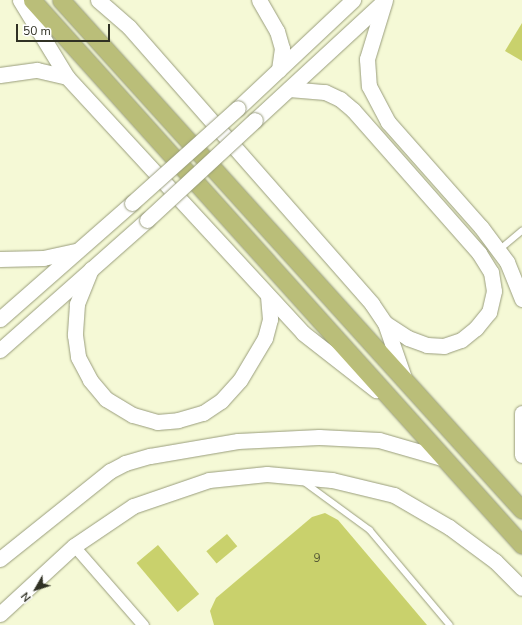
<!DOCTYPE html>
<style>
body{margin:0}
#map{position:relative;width:522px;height:625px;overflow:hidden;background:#f5f9d6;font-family:"Nunito Sans",sans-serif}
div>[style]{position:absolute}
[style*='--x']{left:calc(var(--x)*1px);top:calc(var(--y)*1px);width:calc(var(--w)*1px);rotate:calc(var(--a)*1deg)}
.building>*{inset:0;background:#c9d16c;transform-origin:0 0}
.roads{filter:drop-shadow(0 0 1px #999d7c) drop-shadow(0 0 1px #999d7c)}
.lane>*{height:5.5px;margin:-2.75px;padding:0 2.75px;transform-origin:2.75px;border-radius:2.75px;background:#fff}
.street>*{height:11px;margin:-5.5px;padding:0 5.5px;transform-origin:5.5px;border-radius:5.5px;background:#fff}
.secondary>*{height:15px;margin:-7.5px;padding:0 7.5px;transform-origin:7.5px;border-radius:7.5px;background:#fff}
.primary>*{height:17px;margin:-8.5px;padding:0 8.5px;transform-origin:8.5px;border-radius:8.5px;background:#babe79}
.bridges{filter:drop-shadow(0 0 1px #999d7c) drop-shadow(0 0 1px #999d7c)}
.secondary-bridge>*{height:15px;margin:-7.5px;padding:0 7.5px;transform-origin:7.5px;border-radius:7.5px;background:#fff}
span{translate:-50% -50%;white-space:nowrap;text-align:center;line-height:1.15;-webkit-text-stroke:3px #fff;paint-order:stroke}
.number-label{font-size:12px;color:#565936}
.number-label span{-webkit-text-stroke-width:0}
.north{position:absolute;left:16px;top:569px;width:40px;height:40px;-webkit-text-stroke:3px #fff;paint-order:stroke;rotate:231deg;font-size:11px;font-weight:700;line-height:16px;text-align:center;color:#303124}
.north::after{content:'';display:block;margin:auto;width:14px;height:18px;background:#303124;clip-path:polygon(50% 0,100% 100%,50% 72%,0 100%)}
.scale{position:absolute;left:16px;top:24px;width:94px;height:18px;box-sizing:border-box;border:2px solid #303124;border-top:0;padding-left:5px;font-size:12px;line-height:14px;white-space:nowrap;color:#303124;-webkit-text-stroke:3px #fff;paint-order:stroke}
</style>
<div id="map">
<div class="building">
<i style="clip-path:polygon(522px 23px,522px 61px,505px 51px)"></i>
<i style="clip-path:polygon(325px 513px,338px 520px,427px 625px,214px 625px,210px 611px,216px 598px,312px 517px)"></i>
<i style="left:227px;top:534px;width:16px;height:27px;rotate:50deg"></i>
<i style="left:158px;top:545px;width:64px;height:28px;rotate:50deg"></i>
</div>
<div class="roads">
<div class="lane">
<i style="--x:499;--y:250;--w:30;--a:-40"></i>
<i style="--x:303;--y:481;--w:83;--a:36.2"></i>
<i style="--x:370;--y:530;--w:124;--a:49.9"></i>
</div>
<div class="street">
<i style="--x:74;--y:546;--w:105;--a:48.9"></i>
</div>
<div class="secondary">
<i style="--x:20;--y:0;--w:90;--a:58.6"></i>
<i style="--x:67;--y:77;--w:348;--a:47.3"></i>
<i style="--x:303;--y:333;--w:93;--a:38"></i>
<i style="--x:98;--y:0;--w:41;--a:41.1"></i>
<i style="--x:129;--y:27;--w:368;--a:48.7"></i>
<i style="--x:372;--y:304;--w:23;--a:56"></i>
<i style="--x:385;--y:323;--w:58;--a:70.9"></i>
<i style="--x:259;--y:0;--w:36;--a:60"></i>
<i style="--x:277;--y:31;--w:18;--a:74"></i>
<i style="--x:282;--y:48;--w:22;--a:98"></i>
<i style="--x:385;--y:0;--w:62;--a:107"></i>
<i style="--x:367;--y:59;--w:27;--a:86"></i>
<i style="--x:369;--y:86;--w:41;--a:62.2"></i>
<i style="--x:388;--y:122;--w:140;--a:48.5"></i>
<i style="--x:481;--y:227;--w:44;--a:53.4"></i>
<i style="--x:507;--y:262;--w:40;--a:68"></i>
<i style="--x:0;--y:75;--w:37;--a:-8"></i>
<i style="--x:37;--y:70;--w:31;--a:13"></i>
<i style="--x:289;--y:89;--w:36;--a:5"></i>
<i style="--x:325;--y:92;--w:17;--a:25"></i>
<i style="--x:340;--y:99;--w:17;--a:40"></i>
<i style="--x:353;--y:110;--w:191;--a:48.6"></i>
<i style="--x:479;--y:253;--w:22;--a:58"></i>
<i style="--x:491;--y:272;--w:19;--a:81"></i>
<i style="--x:494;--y:291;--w:22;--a:103"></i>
<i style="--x:489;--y:312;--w:21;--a:129"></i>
<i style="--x:476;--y:328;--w:19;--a:141"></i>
<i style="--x:461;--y:340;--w:18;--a:161"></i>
<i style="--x:444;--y:346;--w:17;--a:-177"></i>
<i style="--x:427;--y:345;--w:20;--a:-160"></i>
<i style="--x:408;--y:338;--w:27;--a:-147"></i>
<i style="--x:238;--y:108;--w:158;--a:-43.2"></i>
<i style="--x:255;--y:120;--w:173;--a:-42.7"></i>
<i style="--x:0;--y:259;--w:43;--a:-1.3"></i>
<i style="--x:43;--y:258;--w:34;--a:-12"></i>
<i style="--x:91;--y:269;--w:38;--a:112"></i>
<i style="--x:77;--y:304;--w:31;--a:94"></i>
<i style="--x:75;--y:335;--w:22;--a:82"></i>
<i style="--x:78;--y:357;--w:26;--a:62"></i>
<i style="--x:90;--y:380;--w:25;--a:50"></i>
<i style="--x:106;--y:399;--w:31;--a:31"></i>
<i style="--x:133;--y:415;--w:25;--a:16"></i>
<i style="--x:157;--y:422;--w:21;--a:-5"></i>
<i style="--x:178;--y:420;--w:26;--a:-16"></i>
<i style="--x:203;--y:413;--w:22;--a:-34"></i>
<i style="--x:221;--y:401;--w:28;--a:-48"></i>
<i style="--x:240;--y:380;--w:49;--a:-59.2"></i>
<i style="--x:265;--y:338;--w:20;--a:-75"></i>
<i style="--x:270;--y:319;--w:22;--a:-95"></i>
<i style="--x:0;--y:319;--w:176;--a:-41.3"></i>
<i style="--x:0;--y:350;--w:196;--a:-41.5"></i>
<i style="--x:522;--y:413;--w:42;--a:90"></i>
<i style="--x:0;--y:559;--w:141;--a:-38.7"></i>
<i style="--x:110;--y:471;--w:17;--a:-28"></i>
<i style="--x:125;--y:463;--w:26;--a:-16"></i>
<i style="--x:150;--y:456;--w:89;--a:-9.7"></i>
<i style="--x:238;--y:441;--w:81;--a:-2.8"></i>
<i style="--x:319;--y:437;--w:60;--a:2.9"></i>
<i style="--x:379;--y:440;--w:69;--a:16.1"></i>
<i style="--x:0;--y:614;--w:100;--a:-42.6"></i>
<i style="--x:74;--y:546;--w:71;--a:-34.1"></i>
<i style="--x:133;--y:506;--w:80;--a:-18.9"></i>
<i style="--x:209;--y:480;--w:58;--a:-5.9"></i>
<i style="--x:267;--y:474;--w:65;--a:5.3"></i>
<i style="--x:332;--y:480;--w:64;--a:13.6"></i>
<i style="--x:394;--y:495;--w:64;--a:30.2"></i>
<i style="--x:449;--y:527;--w:57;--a:36.5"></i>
<i style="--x:495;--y:561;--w:38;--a:45"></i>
</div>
<div class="primary">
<i style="--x:32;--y:0;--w:733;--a:48.04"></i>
<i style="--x:61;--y:0;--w:687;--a:47.89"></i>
</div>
</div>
<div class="bridges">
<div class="secondary-bridge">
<i style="--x:132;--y:203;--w:142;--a:-41.9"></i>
<i style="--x:147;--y:220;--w:147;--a:-42.8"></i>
</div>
</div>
<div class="number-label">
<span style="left:317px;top:559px">9</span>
</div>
<div class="north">N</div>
<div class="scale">50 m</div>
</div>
